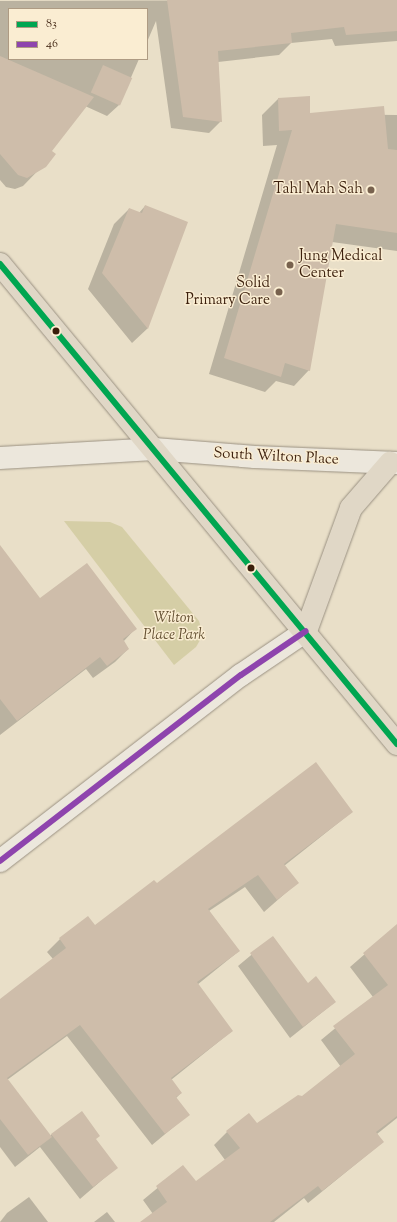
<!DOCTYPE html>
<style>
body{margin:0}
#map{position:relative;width:397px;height:1222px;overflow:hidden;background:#e9dfc8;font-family:"Sorts Mill Goudy",serif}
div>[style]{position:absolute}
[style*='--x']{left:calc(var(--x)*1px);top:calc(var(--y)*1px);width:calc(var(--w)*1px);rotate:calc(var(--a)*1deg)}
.green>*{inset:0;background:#d5cea6}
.shadow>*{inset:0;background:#0003}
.building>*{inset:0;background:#cebdaa;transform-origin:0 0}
.roads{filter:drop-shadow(0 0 1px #9a9182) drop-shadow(0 0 1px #9a9182)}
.street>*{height:22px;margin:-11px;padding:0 11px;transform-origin:11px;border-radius:11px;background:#ece7dc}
.secondary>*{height:22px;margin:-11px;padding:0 11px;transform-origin:11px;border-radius:11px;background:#ece7dc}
.primary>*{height:22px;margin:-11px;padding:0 11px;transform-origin:11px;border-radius:11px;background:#e0d7c6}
.bus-1>*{height:6px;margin:-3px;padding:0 3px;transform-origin:3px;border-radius:3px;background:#00a651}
.bus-2>*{height:6px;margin:-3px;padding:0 3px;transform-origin:3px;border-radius:3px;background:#8e44ad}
.dots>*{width:11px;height:11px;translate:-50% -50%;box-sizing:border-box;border:2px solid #faedd2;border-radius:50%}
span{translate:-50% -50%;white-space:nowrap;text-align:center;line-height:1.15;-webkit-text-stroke:3px #faedd2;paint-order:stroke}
.poi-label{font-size:15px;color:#3b1f0c}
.right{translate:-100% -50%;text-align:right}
.left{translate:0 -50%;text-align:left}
.street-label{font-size:15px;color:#3b1f0c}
.park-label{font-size:15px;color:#645032;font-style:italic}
.legend{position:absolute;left:8px;top:8px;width:140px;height:52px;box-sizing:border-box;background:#faedd2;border:1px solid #ae9b83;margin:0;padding:5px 7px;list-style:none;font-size:12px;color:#3b1f0c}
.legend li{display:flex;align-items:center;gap:8px;height:20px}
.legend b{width:20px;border:1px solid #ae9b83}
</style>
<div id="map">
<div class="green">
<i style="clip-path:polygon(64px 521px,110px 522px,122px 527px,199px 621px,203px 635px,196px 647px,174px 665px)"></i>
</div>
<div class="shadow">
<i style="clip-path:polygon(397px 0,397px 41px,335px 46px,332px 39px,291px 43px,279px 55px,218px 62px,221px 121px,209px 133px,171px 128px,156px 21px,147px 42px,147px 9px,9px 9px,9px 59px,139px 59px,119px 105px,107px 116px,85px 106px,51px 151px,54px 154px,23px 186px,15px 189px,6px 187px,0 180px,0 1px)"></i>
<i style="clip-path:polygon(309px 98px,309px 114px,397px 115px,397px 251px,332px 242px,309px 370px,294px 386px,276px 381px,265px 392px,209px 374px,277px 145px,263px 146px,262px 115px,278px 99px)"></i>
<i style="clip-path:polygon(145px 206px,148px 328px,132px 343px,88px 289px,114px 224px,129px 209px,139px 213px)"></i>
<i style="clip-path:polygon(0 557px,40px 600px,136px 628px,123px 642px,128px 649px,115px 662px,93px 678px,86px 669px,0 735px)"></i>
<i style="clip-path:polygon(352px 812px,284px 866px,297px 883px,264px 912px,245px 887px,209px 911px,239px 951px,197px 985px,232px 1031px,171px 1080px,181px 1093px,176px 1098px,188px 1115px,152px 1145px,67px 1036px,7px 1080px,50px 1136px,52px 1134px,95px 1140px,116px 1168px,80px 1199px,40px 1147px,15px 1167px,0 1147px,0 1001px,53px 959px,47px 952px,60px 939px,95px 926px,156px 885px)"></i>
<i style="clip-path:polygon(397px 926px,397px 1118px,377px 1134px,383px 1142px,308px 1203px,304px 1198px,274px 1222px,142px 1222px,153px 1214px,143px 1200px,183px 1167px,195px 1183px,225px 1160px,214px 1145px,227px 1132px,257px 1125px,303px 1098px,341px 1067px,321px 1040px,373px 997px,350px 967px)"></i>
<i style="clip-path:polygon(273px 937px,307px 984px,335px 1002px,290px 1038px,238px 966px)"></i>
<i style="clip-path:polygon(29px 1197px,48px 1222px,0 1222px,7px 1213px)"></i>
<i style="clip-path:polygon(107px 1212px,115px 1222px,94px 1222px)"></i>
</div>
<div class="building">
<i style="clip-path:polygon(167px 0,397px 0,397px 31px,346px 35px,344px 27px,291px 33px,292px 43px,218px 51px,222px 122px,183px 117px)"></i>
<i style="clip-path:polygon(0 56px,94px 97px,52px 151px,56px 154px,46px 167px,27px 178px,18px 175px,0 154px)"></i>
<i style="left:103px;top:65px;width:32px;height:30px;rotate:24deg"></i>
<i style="clip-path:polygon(310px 96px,310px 113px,384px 106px,388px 149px,397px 150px,397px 233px,336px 224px,310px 371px,285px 363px,281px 377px,224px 358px,292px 130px,279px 131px,278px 98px)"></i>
<i style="clip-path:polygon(145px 205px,188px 222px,148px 329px,102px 273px,129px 208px,142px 213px)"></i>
<i style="clip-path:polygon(0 545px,40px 598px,87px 563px,137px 629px,123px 639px,129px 649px,107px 666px,100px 657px,17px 721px,0 699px)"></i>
<i style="clip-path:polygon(316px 762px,353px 812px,284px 864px,299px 883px,277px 900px,258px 875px,208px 909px,240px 951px,197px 982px,233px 1031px,171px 1078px,182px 1093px,176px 1097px,190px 1115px,165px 1134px,80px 1025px,7px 1078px,52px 1137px,28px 1155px,0 1119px,0 999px,66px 948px,59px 938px,88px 916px,95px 925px,154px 880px,157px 883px)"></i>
<i style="clip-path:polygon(397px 924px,397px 1116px,376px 1132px,384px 1142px,322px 1191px,318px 1186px,270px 1222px,140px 1222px,167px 1202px,156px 1186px,183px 1165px,196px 1181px,240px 1148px,226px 1131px,249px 1113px,257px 1123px,298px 1095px,302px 1096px,355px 1054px,333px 1026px,388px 985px,363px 953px)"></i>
<i style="clip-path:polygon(273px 936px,308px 983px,316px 976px,336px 1002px,303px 1027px,250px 953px)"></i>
<i style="clip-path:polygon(82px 1111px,100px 1136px,96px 1139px,118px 1168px,93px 1187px,51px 1134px)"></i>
</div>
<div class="roads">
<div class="street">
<i style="--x:0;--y:861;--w:304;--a:-37.7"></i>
<i style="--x:241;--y:675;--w:78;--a:-34.1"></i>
</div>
<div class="secondary">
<i style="--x:0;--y:458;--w:154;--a:-3.3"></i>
<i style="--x:154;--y:449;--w:101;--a:4.5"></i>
<i style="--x:255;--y:457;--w:142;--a:2.4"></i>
</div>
<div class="primary">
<i style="--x:0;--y:264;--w:623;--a:50.41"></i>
<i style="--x:306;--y:631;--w:131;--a:-69.9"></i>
<i style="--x:351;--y:508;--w:60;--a:-49.1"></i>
</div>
</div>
<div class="bus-1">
<i style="--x:0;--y:264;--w:623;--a:50.41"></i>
</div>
<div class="bus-2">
<i style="--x:0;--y:861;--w:304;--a:-37.7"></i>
<i style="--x:241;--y:675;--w:78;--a:-34.1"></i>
</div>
<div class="dots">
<i style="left:371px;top:190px;background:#78624e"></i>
<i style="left:290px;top:265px;background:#78624e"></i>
<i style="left:279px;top:292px;background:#78624e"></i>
<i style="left:56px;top:331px;background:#3b1f0c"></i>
<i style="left:251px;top:568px;background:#3b1f0c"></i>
</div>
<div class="poi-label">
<span class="right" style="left:363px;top:190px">Tahl Mah Sah</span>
<span class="left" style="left:299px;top:265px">Jung Medical<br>Center</span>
<span class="right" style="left:270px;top:292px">Solid<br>Primary Care</span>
</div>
<div class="street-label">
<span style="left:276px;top:457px;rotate:3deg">South Wilton Place</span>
</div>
<div class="park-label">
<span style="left:174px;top:627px">Wilton<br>Place Park</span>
</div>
<ul class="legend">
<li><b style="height:5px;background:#00a651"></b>83</li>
<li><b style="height:5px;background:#8e44ad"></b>46</li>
</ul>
</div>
